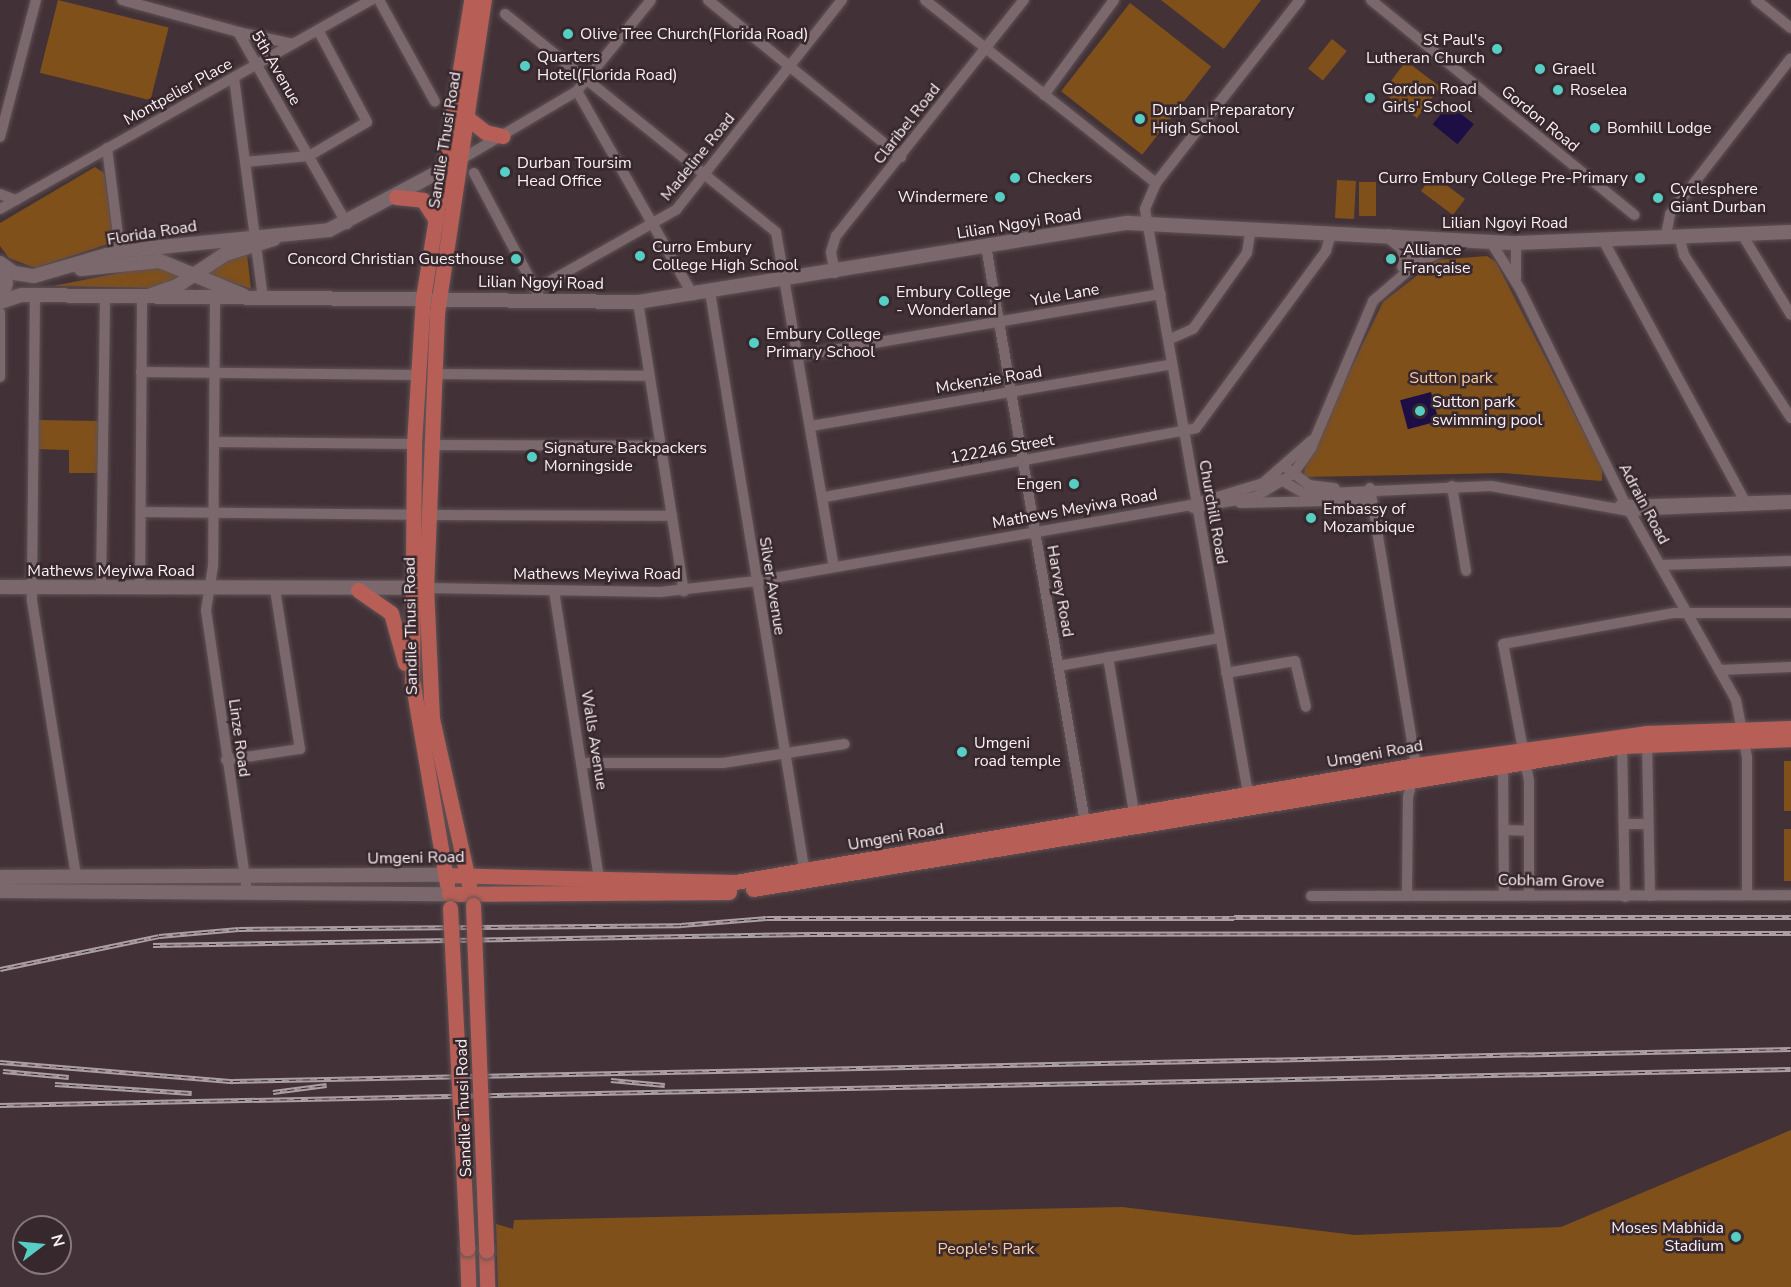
<!DOCTYPE html>
<meta charset="utf-8">
<style>
body{margin:0}
#map{position:relative;width:1791px;height:1287px;overflow:hidden;background:#423237;font-family:"Nunito Sans",sans-serif}
div>[style]{position:absolute}
[style*='--x']{left:calc(var(--x)*1px);top:calc(var(--y)*1px);width:calc(var(--w)*1px);rotate:calc(var(--a)*1deg)}
.green>*{inset:0;background:#80501b;transform-origin:0 0}
.water>*{inset:0;background:#1d0e46;transform-origin:0 0}
.roads{filter:drop-shadow(0 0 2px #5f5155) drop-shadow(0 0 2px #5f5155)}
.street>*{height:10px;margin:-5px;padding:0 5px;transform-origin:5px;border-radius:5px;background:#7a686d}
.secondary>*{height:14px;margin:-7px;padding:0 7px;transform-origin:7px;border-radius:7px;background:#7a686d}
.primary>*{height:15px;margin:-7.5px;padding:0 7.5px;transform-origin:7.5px;border-radius:7.5px;background:#b75f56}
.rail>*{height:4.5px;margin-top:-2.25px;transform-origin:0;background:repeating-linear-gradient(90deg,#37282d 0 7px,#ac9fa4 0 14px);box-sizing:border-box;border-block:2px solid #ac9fa4}
.bridges{filter:drop-shadow(0 0 2px #5f5155) drop-shadow(0 0 2px #5f5155)}
.primary-bridge>*{height:15px;margin:-7.5px;padding:0 7.5px;transform-origin:7.5px;border-radius:7.5px;background:#b75f56}
.dots>*{width:16px;height:16px;translate:-50% -50%;box-sizing:border-box;border:3px solid #37282d;border-radius:50%}
span{translate:-50% -50%;white-space:nowrap;text-align:center;line-height:1.15;-webkit-text-stroke:5px #37282d;paint-order:stroke}
.poi-label{font-size:16px;color:#faeff3}
.left{translate:0 -50%;text-align:left}
.right{translate:-100% -50%;text-align:right}
.street-label{font-size:16px;color:#faeff3}
.park-label{font-size:16px;color:#facca1}
.north{position:absolute;left:12px;top:1215px;width:60px;height:60px;box-sizing:border-box;background:#37282d;border:2px solid #85787c;border-radius:50%;rotate:74deg;font-size:16px;font-weight:700;line-height:24px;text-align:center;color:#faeff3}
.north::after{content:'';display:block;margin:auto;width:21px;height:27px;background:#56cec3;clip-path:polygon(50% 0,100% 100%,50% 72%,0 100%)}
</style>
<div id="map">
<div class="green">
<i style="left:58px;top:0;width:114px;height:75px;rotate:14deg"></i>
<i style="clip-path:polygon(1161px 0,1261px 0,1224px 49px)"></i>
<i style="left:1130px;top:3px;width:103px;height:112px;rotate:38deg"></i>
<i style="left:1332px;top:39px;width:19px;height:38px;rotate:39deg"></i>
<i style="left:1406px;top:61px;width:43px;height:39px;rotate:37deg"></i>
<i style="clip-path:polygon(95px 167px,104px 173px,114px 242px,35px 268px,9px 258px,0 246px,0 223px)"></i>
<i style="left:1433px;top:175px;width:40px;height:20px;rotate:37deg"></i>
<i style="left:1337px;top:180px;width:19px;height:38px;rotate:3deg"></i>
<i style="left:1359px;top:182px;width:17px;height:34px"></i>
<i style="clip-path:polygon(247px 254px,251px 289px,203px 272px,213px 265px)"></i>
<i style="clip-path:polygon(1487px 256px,1496px 262px,1602px 467px,1602px 481px,1503px 473px,1304px 477px,1305px 464px,1383px 302px,1437px 260px)"></i>
<i style="clip-path:polygon(159px 265px,184px 276px,153px 288px,53px 286px)"></i>
<i style="clip-path:polygon(39px 420px,98px 421px,98px 473px,69px 473px,69px 450px,38px 449px)"></i>
<i style="left:1784px;top:761px;width:7px;height:50px"></i>
<i style="left:1784px;top:829px;width:7px;height:52px"></i>
<i style="clip-path:polygon(1791px 1130px,1791px 1287px,498px 1287px,496px 1224px,513px 1229px,514px 1220px,1122px 1207px,1355px 1235px,1561px 1227px)"></i>
</div>
<div class="water">
<i style="left:1449px;top:104px;width:32px;height:26px;rotate:39deg"></i>
<i style="left:1431px;top:392px;width:30px;height:32px;rotate:75deg"></i>
</div>
<div class="roads">
<div class="street">
<i style="--x:122;--y:0;--w:120;--a:15.4"></i>
<i style="--x:238;--y:32;--w:221;--a:60.4"></i>
<i style="--x:379;--y:0;--w:116;--a:61.2"></i>
<i style="--x:708;--y:0;--w:249;--a:39.1"></i>
<i style="--x:925;--y:0;--w:295;--a:38.4"></i>
<i style="--x:1371;--y:0;--w:340;--a:39.2"></i>
<i style="--x:1756;--y:0;--w:45;--a:38.7"></i>
<i style="--x:505;--y:14;--w:348;--a:38.8"></i>
<i style="--x:776;--y:232;--w:340;--a:80.2"></i>
<i style="--x:238;--y:32;--w:56;--a:12.3"></i>
<i style="--x:234;--y:78;--w:223;--a:82.5"></i>
<i style="--x:577;--y:91;--w:235;--a:60.4"></i>
<i style="--x:1044;--y:95;--w:118;--a:-53.6"></i>
<i style="--x:0;--y:137;--w:142;--a:-75.3"></i>
<i style="--x:107;--y:148;--w:104;--a:82.8"></i>
<i style="--x:460;--y:160;--w:136;--a:-30.5"></i>
<i style="--x:577;--y:91;--w:117;--a:-50.9"></i>
<i style="--x:245;--y:162;--w:64;--a:-5.4"></i>
<i style="--x:309;--y:156;--w:67;--a:-30.4"></i>
<i style="--x:367;--y:122;--w:104;--a:-118"></i>
<i style="--x:474;--y:173;--w:137;--a:62.1"></i>
<i style="--x:0;--y:194;--w:17;--a:21"></i>
<i style="--x:0;--y:209;--w:426;--a:-29.4"></i>
<i style="--x:1666;--y:235;--w:21;--a:-79"></i>
<i style="--x:1670;--y:214;--w:197;--a:-52.2"></i>
<i style="--x:1679;--y:236;--w:20;--a:75"></i>
<i style="--x:1684;--y:255;--w:195;--a:56.7"></i>
<i style="--x:1743;--y:236;--w:92;--a:58.7"></i>
<i style="--x:1602;--y:238;--w:298;--a:61.5"></i>
<i style="--x:1491;--y:242;--w:55;--a:58.3"></i>
<i style="--x:1520;--y:289;--w:238;--a:63.9"></i>
<i style="--x:1625;--y:503;--w:226;--a:60.6"></i>
<i style="--x:1736;--y:700;--w:58;--a:79.1"></i>
<i style="--x:1747;--y:757;--w:138;--a:90"></i>
<i style="--x:986;--y:246;--w:591;--a:80.25"></i>
<i style="--x:1402;--y:267;--w:40;--a:-45"></i>
<i style="--x:835;--y:273;--w:21;--a:-101"></i>
<i style="--x:831;--y:252;--w:17;--a:-73"></i>
<i style="--x:836;--y:236;--w:302;--a:-51.5"></i>
<i style="--x:1516;--y:278;--w:35;--a:-90"></i>
<i style="--x:538;--y:288;--w:159;--a:-29.5"></i>
<i style="--x:676;--y:210;--w:268;--a:-51.7"></i>
<i style="--x:710;--y:292;--w:590;--a:80.73"></i>
<i style="--x:35;--y:295;--w:306;--a:90.6"></i>
<i style="--x:32;--y:601;--w:279;--a:80.9"></i>
<i style="--x:215;--y:300;--w:266;--a:90.4"></i>
<i style="--x:213;--y:566;--w:45;--a:99"></i>
<i style="--x:206;--y:610;--w:284;--a:81.7"></i>
<i style="--x:638;--y:302;--w:293;--a:81"></i>
<i style="--x:0;--y:313;--w:64;--a:90"></i>
<i style="--x:1168;--y:340;--w:27;--a:-24"></i>
<i style="--x:1193;--y:329;--w:93;--a:-54.6"></i>
<i style="--x:1247;--y:253;--w:24;--a:-81"></i>
<i style="--x:798;--y:356;--w:368;--a:-9.7"></i>
<i style="--x:141;--y:372;--w:277;--a:0.6"></i>
<i style="--x:434;--y:374;--w:215;--a:0.5"></i>
<i style="--x:811;--y:426;--w:366;--a:-9.7"></i>
<i style="--x:214;--y:442;--w:200;--a:0.6"></i>
<i style="--x:431;--y:445;--w:230;--a:0.2"></i>
<i style="--x:1288;--y:469;--w:26;--a:37"></i>
<i style="--x:1309;--y:485;--w:26;--a:7"></i>
<i style="--x:1274;--y:476;--w:36;--a:30"></i>
<i style="--x:1305;--y:494;--w:186;--a:-2.5"></i>
<i style="--x:1491;--y:486;--w:140;--a:10.3"></i>
<i style="--x:1629;--y:511;--w:162;--a:-2.5"></i>
<i style="--x:1452;--y:486;--w:86;--a:80.6"></i>
<i style="--x:1370;--y:488;--w:281;--a:80.6"></i>
<i style="--x:1416;--y:765;--w:33;--a:104"></i>
<i style="--x:1408;--y:797;--w:99;--a:90.6"></i>
<i style="--x:825;--y:497;--w:377;--a:-10.5"></i>
<i style="--x:1196;--y:428;--w:220;--a:-53.7"></i>
<i style="--x:1326;--y:251;--w:18;--a:-74"></i>
<i style="--x:1240;--y:503;--w:131;--a:-1.3"></i>
<i style="--x:1620;--y:505;--w:171;--a:-1.7"></i>
<i style="--x:1193;--y:508;--w:63;--a:-10.1"></i>
<i style="--x:1255;--y:497;--w:44;--a:-31.2"></i>
<i style="--x:1293;--y:474;--w:32;--a:-55"></i>
<i style="--x:1311;--y:448;--w:160;--a:-67.1"></i>
<i style="--x:1373;--y:301;--w:57;--a:-40.7"></i>
<i style="--x:1416;--y:264;--w:53;--a:-25.6"></i>
<i style="--x:141;--y:512;--w:272;--a:0.6"></i>
<i style="--x:428;--y:515;--w:244;--a:0.2"></i>
<i style="--x:1660;--y:565;--w:131;--a:-1.7"></i>
<i style="--x:101;--y:587;--w:289;--a:-89.2"></i>
<i style="--x:140;--y:588;--w:288;--a:-89.6"></i>
<i style="--x:426;--y:588;--w:234;--a:1"></i>
<i style="--x:660;--y:592;--w:97;--a:-6.5"></i>
<i style="--x:756;--y:581;--w:437;--a:-9.9"></i>
<i style="--x:1187;--y:506;--w:79;--a:-16.8"></i>
<i style="--x:1263;--y:483;--w:64;--a:-41.2"></i>
<i style="--x:554;--y:591;--w:298;--a:81.1"></i>
<i style="--x:1108;--y:657;--w:163;--a:80.5"></i>
<i style="--x:1058;--y:666;--w:164;--a:-9.8"></i>
<i style="--x:1719;--y:670;--w:72;--a:-2.4"></i>
<i style="--x:1226;--y:673;--w:70;--a:-9.9"></i>
<i style="--x:1295;--y:661;--w:47;--a:76.6"></i>
<i style="--x:1647;--y:740;--w:156;--a:88.9"></i>
<i style="--x:1622;--y:742;--w:155;--a:88.9"></i>
<i style="--x:226;--y:760;--w:75;--a:-8.5"></i>
<i style="--x:300;--y:749;--w:162;--a:-98.9"></i>
<i style="--x:1503;--y:760;--w:135;--a:89.6"></i>
<i style="--x:583;--y:763;--w:140;--a:0"></i>
<i style="--x:723;--y:763;--w:123;--a:-8.9"></i>
<i style="--x:1249;--y:799;--w:599;--a:-100"></i>
<i style="--x:1145;--y:209;--w:28;--a:-67"></i>
<i style="--x:1156;--y:183;--w:233;--a:-51.8"></i>
<i style="--x:1625;--y:824;--w:23;--a:0"></i>
<i style="--x:1504;--y:830;--w:23;--a:2"></i>
<i style="--x:1529;--y:895;--w:114;--a:-90"></i>
<i style="--x:1529;--y:781;--w:139;--a:-100.7"></i>
<i style="--x:1503;--y:644;--w:174;--a:-10.3"></i>
<i style="--x:1674;--y:613;--w:117;--a:0"></i>
<i style="--x:1311;--y:896;--w:480;--a:-0.1"></i>
</div>
<div class="secondary">
<i style="--x:1389;--y:236;--w:19;--a:39"></i>
<i style="--x:1404;--y:248;--w:16;--a:86"></i>
<i style="--x:0;--y:263;--w:17;--a:36"></i>
<i style="--x:14;--y:273;--w:20;--a:9"></i>
<i style="--x:34;--y:276;--w:90;--a:-16.2"></i>
<i style="--x:120;--y:251;--w:210;--a:-5.7"></i>
<i style="--x:329;--y:230;--w:137;--a:-27.9"></i>
<i style="--x:0;--y:265;--w:19;--a:72"></i>
<i style="--x:6;--y:283;--w:19;--a:108"></i>
<i style="--x:81;--y:269;--w:79;--a:-5.8"></i>
<i style="--x:160;--y:261;--w:90;--a:22.3"></i>
<i style="--x:151;--y:295;--w:28;--a:-19"></i>
<i style="--x:177;--y:286;--w:58;--a:-33.7"></i>
<i style="--x:225;--y:254;--w:51;--a:-17"></i>
<i style="--x:0;--y:302;--w:23;--a:-18"></i>
<i style="--x:22;--y:295;--w:616;--a:0.65"></i>
<i style="--x:638;--y:302;--w:496;--a:-9.2"></i>
<i style="--x:1128;--y:223;--w:389;--a:3"></i>
<i style="--x:1516;--y:243;--w:275;--a:-2.3"></i>
<i style="--x:0;--y:587;--w:424;--a:0.1"></i>
<i style="--x:0;--y:877;--w:445;--a:-0.3"></i>
<i style="--x:0;--y:891;--w:449;--a:0.4"></i>
</div>
<div class="primary">
<i style="--x:466;--y:117;--w:24;--a:38"></i>
<i style="--x:485;--y:132;--w:18;--a:13"></i>
<i style="--x:396;--y:197;--w:27;--a:6"></i>
<i style="--x:423;--y:200;--w:24;--a:57"></i>
<i style="--x:358;--y:590;--w:40;--a:34.9"></i>
<i style="--x:391;--y:613;--w:52;--a:74.4"></i>
<i style="--x:445;--y:875;--w:290;--a:1.4"></i>
<i style="--x:735;--y:882;--w:691;--a:-9.75"></i>
<i style="--x:1416;--y:765;--w:232;--a:-7.9"></i>
<i style="--x:1646;--y:733;--w:145;--a:-2"></i>
<i style="--x:447;--y:884;--w:207;--a:-99.7"></i>
<i style="--x:412;--y:680;--w:236;--a:-89.5"></i>
<i style="--x:414;--y:444;--w:146;--a:-86.5"></i>
<i style="--x:423;--y:298;--w:302;--a:-80.8"></i>
<i style="--x:469;--y:884;--w:169;--a:-102.6"></i>
<i style="--x:432;--y:719;--w:131;--a:-92.6"></i>
<i style="--x:426;--y:588;--w:275;--a:-87.7"></i>
<i style="--x:437;--y:313;--w:317;--a:-81.5"></i>
<i style="--x:753;--y:889;--w:882;--a:-9.33"></i>
<i style="--x:1623;--y:746;--w:168;--a:-2.4"></i>
<i style="--x:449;--y:894;--w:280;--a:-0.4"></i>
<i style="--x:467;--y:1249;--w:38;--a:88"></i>
<i style="--x:486;--y:1251;--w:36;--a:88"></i>
</div>
</div>
<div class="rail">
<i style="--x:153;--y:945;--w:657;--a:-0.96"></i>
<i style="--x:810;--y:934;--w:981;--a:-0.06"></i>
<i style="--x:0;--y:969;--w:162;--a:-11.7"></i>
<i style="--x:159;--y:936;--w:80;--a:-5"></i>
<i style="--x:239;--y:929;--w:442;--a:-0.5"></i>
<i style="--x:681;--y:925;--w:86;--a:-4.7"></i>
<i style="--x:767;--y:918;--w:1024;--a:-0.06"></i>
<i style="--x:0;--y:1062;--w:234;--a:4.7"></i>
<i style="--x:233;--y:1081;--w:1558;--a:-1.18"></i>
<i style="--x:3;--y:1071;--w:66;--a:5.2"></i>
<i style="--x:611;--y:1080;--w:54;--a:5.3"></i>
<i style="--x:55;--y:1084;--w:137;--a:3.8"></i>
<i style="--x:273;--y:1092;--w:54;--a:-7.4"></i>
<i style="--x:0;--y:1105;--w:1791;--a:-1.15"></i>
</div>
<div class="bridges">
<div class="primary-bridge">
<i style="--x:473;--y:905;--w:346;--a:87.8"></i>
<i style="--x:450;--y:908;--w:341;--a:87.1"></i>
</div>
</div>
<div class="dots">
<i style="left:568px;top:34px;background:#56cec3"></i>
<i style="left:1497px;top:49px;background:#56cec3"></i>
<i style="left:525px;top:66px;background:#56cec3"></i>
<i style="left:1540px;top:69px;background:#56cec3"></i>
<i style="left:1558px;top:90px;background:#56cec3"></i>
<i style="left:1370px;top:98px;background:#56cec3"></i>
<i style="left:1140px;top:119px;background:#56cec3"></i>
<i style="left:1595px;top:128px;background:#56cec3"></i>
<i style="left:505px;top:172px;background:#56cec3"></i>
<i style="left:1015px;top:178px;background:#56cec3"></i>
<i style="left:1640px;top:178px;background:#56cec3"></i>
<i style="left:1000px;top:197px;background:#56cec3"></i>
<i style="left:1658px;top:198px;background:#56cec3"></i>
<i style="left:640px;top:256px;background:#56cec3"></i>
<i style="left:516px;top:259px;background:#56cec3"></i>
<i style="left:1391px;top:259px;background:#56cec3"></i>
<i style="left:884px;top:301px;background:#56cec3"></i>
<i style="left:754px;top:343px;background:#56cec3"></i>
<i style="left:1420px;top:411px;background:#56cec3"></i>
<i style="left:532px;top:457px;background:#56cec3"></i>
<i style="left:1074px;top:484px;background:#56cec3"></i>
<i style="left:1311px;top:518px;background:#56cec3"></i>
<i style="left:962px;top:752px;background:#56cec3"></i>
<i style="left:1736px;top:1237px;background:#56cec3"></i>
</div>
<div class="poi-label">
<span class="left" style="left:580px;top:34px">Olive Tree Church(Florida Road)</span>
<span class="right" style="left:1485px;top:49px">St Paul's<br>Lutheran Church</span>
<span class="left" style="left:537px;top:66px">Quarters<br>Hotel(Florida Road)</span>
<span class="left" style="left:1552px;top:69px">Graell</span>
<span class="left" style="left:1382px;top:98px">Gordon Road<br>Girls' School</span>
<span class="left" style="left:1570px;top:90px">Roselea</span>
<span class="left" style="left:1152px;top:119px">Durban Preparatory<br>High School</span>
<span class="left" style="left:1607px;top:128px">Bomhill Lodge</span>
<span class="left" style="left:517px;top:172px">Durban Toursim<br>Head Office</span>
<span class="left" style="left:1027px;top:178px">Checkers</span>
<span class="right" style="left:1628px;top:178px">Curro Embury College Pre-Primary</span>
<span class="left" style="left:1670px;top:198px">Cyclesphere<br>Giant Durban</span>
<span class="right" style="left:988px;top:197px">Windermere</span>
<span class="left" style="left:652px;top:256px">Curro Embury<br>College High School</span>
<span class="left" style="left:1403px;top:259px">Alliance<br>Française</span>
<span class="right" style="left:504px;top:259px">Concord Christian Guesthouse</span>
<span class="left" style="left:896px;top:301px">Embury College<br>- Wonderland</span>
<span class="left" style="left:766px;top:343px">Embury College<br>Primary School</span>
<span class="left" style="left:1432px;top:411px">Sutton park<br>swimming pool</span>
<span class="left" style="left:544px;top:457px">Signature Backpackers<br>Morningside</span>
<span class="right" style="left:1062px;top:484px">Engen</span>
<span class="left" style="left:1323px;top:518px">Embassy of<br>Mozambique</span>
<span class="left" style="left:974px;top:752px">Umgeni<br>road temple</span>
<span class="right" style="left:1724px;top:1237px">Moses Mabhida<br>Stadium</span>
</div>
<div class="street-label">
<span style="left:276px;top:68px;rotate:60deg">5th Avenue</span>
<span style="left:178px;top:92px;rotate:-29deg">Montpelier Place</span>
<span style="left:1540px;top:119px;rotate:39deg">Gordon Road</span>
<span style="left:907px;top:124px;rotate:-52deg">Claribel Road</span>
<span style="left:445px;top:140px;rotate:-81deg">Sandile Thusi Road</span>
<span style="left:698px;top:157px;rotate:-51deg">Madeline Road</span>
<span style="left:1505px;top:223px">Lilian Ngoyi Road</span>
<span style="left:1019px;top:224px;rotate:-9deg">Lilian Ngoyi Road</span>
<span style="left:152px;top:233px;rotate:-9deg">Florida Road</span>
<span style="left:541px;top:283px;rotate:1deg">Lilian Ngoyi Road</span>
<span style="left:1065px;top:295px;rotate:-10deg">Yule Lane</span>
<span style="left:989px;top:380px;rotate:-9deg">Mckenzie Road</span>
<span style="left:1002px;top:449px;rotate:-10deg">122246 Street</span>
<span style="left:1644px;top:504px;rotate:62deg">Adrain Road</span>
<span style="left:1075px;top:509px;rotate:-10deg">Mathews Meyiwa Road</span>
<span style="left:1213px;top:512px;rotate:80deg">Churchill Road</span>
<span style="left:111px;top:571px">Mathews Meyiwa Road</span>
<span style="left:597px;top:574px">Mathews Meyiwa Road</span>
<span style="left:772px;top:586px;rotate:81deg">Silver Avenue</span>
<span style="left:1060px;top:591px;rotate:80deg">Harvey Road</span>
<span style="left:411px;top:626px;rotate:-91deg">Sandile Thusi Road</span>
<span style="left:239px;top:738px;rotate:82deg">Linze Road</span>
<span style="left:594px;top:740px;rotate:81deg">Walls Avenue</span>
<span style="left:1375px;top:754px;rotate:-10deg">Umgeni Road</span>
<span style="left:896px;top:837px;rotate:-10deg">Umgeni Road</span>
<span style="left:416px;top:858px;rotate:-1deg">Umgeni Road</span>
<span style="left:1551px;top:881px;rotate:1deg">Cobham Grove</span>
<span style="left:464px;top:1108px;rotate:-92deg">Sandile Thusi Road</span>
</div>
<div class="park-label">
<span style="left:1451px;top:378px">Sutton park</span>
<span style="left:986px;top:1249px">People's Park</span>
</div>
<div class="north">N</div>
</div>
